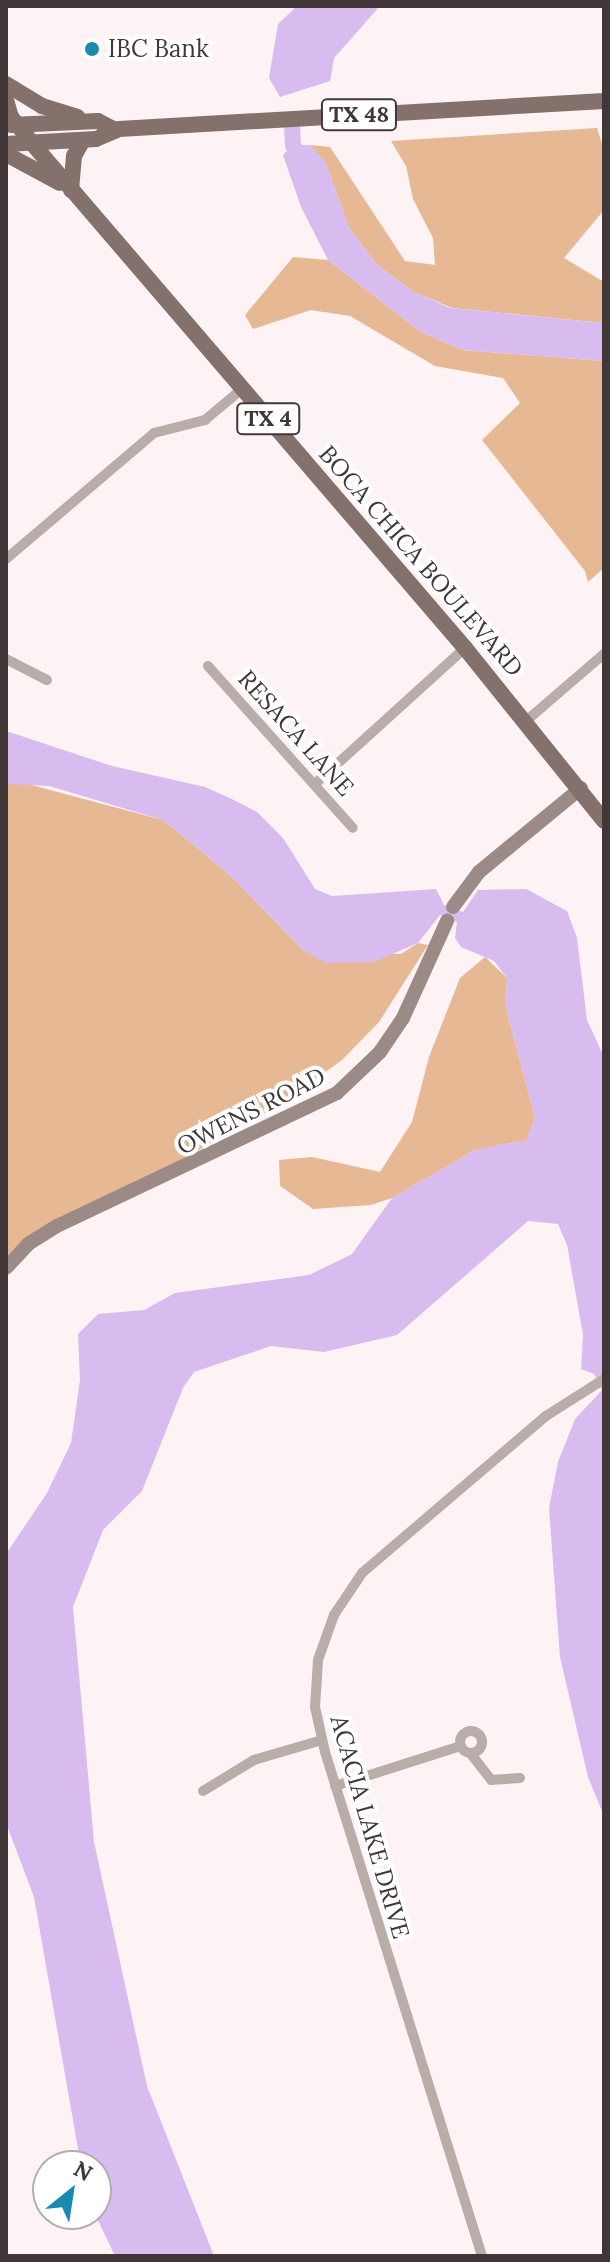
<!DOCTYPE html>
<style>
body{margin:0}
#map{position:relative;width:610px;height:2262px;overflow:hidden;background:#fdf2f4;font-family:Lora,serif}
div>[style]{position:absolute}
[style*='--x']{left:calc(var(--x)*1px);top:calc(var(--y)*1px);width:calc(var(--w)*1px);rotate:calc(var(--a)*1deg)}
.green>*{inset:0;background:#e6b894}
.water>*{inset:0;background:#d8bbef}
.river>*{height:16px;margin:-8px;padding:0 8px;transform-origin:8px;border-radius:8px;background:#d8bbef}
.street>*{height:10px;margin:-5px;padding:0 5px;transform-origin:5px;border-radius:5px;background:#b9adaa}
.street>.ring{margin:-5px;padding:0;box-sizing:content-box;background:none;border:10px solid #b9adaa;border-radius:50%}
.secondary>*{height:14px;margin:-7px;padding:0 7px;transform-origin:7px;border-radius:7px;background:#9b8a86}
.primary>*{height:16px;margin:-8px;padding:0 8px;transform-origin:8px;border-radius:8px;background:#85716c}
.dots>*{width:22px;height:22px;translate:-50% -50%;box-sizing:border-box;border:4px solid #fff;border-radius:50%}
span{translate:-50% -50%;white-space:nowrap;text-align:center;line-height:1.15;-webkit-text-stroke:8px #fff;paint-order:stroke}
.shield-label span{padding:2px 6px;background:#fff;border:2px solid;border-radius:6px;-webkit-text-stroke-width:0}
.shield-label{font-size:22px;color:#413638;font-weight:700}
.poi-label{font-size:24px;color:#413638}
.left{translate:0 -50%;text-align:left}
.street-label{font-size:24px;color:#413638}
.frame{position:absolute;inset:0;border:8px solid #413638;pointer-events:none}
.north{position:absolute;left:32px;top:2150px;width:80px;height:80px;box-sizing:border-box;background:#fff;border:2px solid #b3afaf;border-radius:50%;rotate:30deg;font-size:22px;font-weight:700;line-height:32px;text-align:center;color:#413638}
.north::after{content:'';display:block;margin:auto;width:28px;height:36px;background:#198aaf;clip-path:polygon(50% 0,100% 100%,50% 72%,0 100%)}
</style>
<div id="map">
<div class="green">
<i style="clip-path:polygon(597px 128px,604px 150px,604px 210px,564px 258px,604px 282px,604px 323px,452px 308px,414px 292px,377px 265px,349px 228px,326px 164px,310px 145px,330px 147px,405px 261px,435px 265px,433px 238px,413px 199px,406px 166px,391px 141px)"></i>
<i style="clip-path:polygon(293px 257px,328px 260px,421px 332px,463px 350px,604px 361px,604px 568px,588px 582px,585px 571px,482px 440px,520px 403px,503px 378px,435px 366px,350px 316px,311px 310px,253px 329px,245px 315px)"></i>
<i style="clip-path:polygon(20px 782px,163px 820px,229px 874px,304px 951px,401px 954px,418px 943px,428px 945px,379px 1022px,342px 1060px,281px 1104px,6px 1257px,6px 784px)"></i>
<i style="clip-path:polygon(485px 957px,507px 978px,506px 1008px,535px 1117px,527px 1140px,475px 1150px,392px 1198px,371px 1205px,313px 1209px,280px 1186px,279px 1160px,312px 1157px,380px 1172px,412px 1122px,429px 1057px,460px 978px)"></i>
</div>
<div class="water">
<i style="clip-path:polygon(297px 6px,380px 6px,334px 58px,330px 81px,280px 97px,269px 78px,278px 24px)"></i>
<i style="clip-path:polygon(293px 145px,310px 145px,326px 164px,349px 228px,377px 265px,414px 292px,450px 308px,604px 323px,604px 361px,463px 350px,421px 332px,328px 260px,301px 207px,283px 155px)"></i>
<i style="clip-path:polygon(6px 731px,112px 766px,205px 787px,234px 800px,257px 812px,283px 838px,315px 889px,332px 896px,436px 889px,444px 905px,463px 912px,478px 890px,526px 889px,567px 911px,577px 938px,587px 1020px,604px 1057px,604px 1816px,588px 1777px,560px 1657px,549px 1508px,558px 1462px,575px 1419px,602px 1390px,594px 1374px,581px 1369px,583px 1335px,567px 1245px,558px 1224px,528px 1221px,397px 1335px,324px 1352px,271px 1346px,194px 1372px,183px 1388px,142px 1491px,103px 1530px,73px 1607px,94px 1842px,147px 2086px,214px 2256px,115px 2256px,95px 2214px,96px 2166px,81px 2166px,34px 1897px,6px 1823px,6px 1554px,47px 1493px,71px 1443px,80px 1380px,78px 1334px,98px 1314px,144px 1310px,175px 1293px,309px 1275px,352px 1254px,392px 1198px,475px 1150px,527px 1140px,535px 1117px,506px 1008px,507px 978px,494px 961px,461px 947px,455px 938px,457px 922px,440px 915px,418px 943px,374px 962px,326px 963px,304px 951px,229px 874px,163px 820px,49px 786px,6px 784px)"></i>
</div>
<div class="river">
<i style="--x:292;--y:126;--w:19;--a:87"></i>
<i style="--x:293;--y:145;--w:19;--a:65"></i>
</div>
<div class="street">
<i style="--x:6;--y:559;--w:194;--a:-40.4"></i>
<i style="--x:154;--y:433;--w:53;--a:-14.3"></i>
<i style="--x:205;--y:420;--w:48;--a:-40"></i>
<i style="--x:6;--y:659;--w:46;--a:27.1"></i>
<i style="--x:208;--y:666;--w:217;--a:48.2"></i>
<i style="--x:526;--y:721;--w:103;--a:-40.7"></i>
<i style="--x:315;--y:784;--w:202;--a:-42.2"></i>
<i class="ring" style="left:460px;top:1731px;width:12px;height:12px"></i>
<i style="--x:471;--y:1754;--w:33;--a:52"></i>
<i style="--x:491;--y:1780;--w:29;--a:-4"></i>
<i style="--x:335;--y:1786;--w:132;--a:-17.6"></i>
<i style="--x:203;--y:1791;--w:60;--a:-31.3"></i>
<i style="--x:254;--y:1760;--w:71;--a:-16.4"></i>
<i style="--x:482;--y:2256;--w:528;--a:-107.3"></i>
<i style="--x:325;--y:1752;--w:46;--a:-102.5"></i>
<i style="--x:315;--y:1707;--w:47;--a:-86.3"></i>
<i style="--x:318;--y:1660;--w:48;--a:-70.4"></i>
<i style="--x:334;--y:1615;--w:50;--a:-56.3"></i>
<i style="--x:362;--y:1573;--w:242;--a:-40.5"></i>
<i style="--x:546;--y:1416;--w:69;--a:-32.5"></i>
</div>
<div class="secondary">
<i style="--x:453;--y:907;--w:44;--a:-53.4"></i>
<i style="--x:479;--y:872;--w:132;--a:-39.5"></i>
<i style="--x:6;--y:1268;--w:33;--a:-47"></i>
<i style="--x:28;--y:1244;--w:34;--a:-32"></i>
<i style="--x:57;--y:1226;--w:310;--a:-25.4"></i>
<i style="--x:337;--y:1093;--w:59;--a:-43.6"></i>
<i style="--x:380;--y:1052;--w:41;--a:-55.9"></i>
<i style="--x:403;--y:1018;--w:107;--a:-65.6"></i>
</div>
<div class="primary">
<i style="--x:6;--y:84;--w:42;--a:31.4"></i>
<i style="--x:42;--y:106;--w:37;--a:17"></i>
<i style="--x:6;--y:100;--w:18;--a:74"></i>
<i style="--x:11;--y:117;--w:32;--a:51"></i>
<i style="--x:31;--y:142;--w:667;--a:49.38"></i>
<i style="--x:465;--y:648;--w:222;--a:51.2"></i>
<i style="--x:11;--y:125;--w:87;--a:-2.6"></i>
<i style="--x:98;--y:121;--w:19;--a:28"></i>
<i style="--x:6;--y:144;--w:90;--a:-3.2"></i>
<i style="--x:96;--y:139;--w:25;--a:-23"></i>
<i style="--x:119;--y:129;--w:486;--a:-3.3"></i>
<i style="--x:6;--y:154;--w:61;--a:28.2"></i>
<i style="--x:71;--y:190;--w:34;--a:-85"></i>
<i style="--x:74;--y:156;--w:18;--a:-61"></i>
</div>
<div class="dots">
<i style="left:92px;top:49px;background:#198aaf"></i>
</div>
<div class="shield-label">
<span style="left:359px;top:115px">TX 48</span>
<span style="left:268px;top:419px">TX 4</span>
</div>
<div class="poi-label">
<span class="left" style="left:108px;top:49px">IBC Bank</span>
</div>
<div class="street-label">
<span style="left:421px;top:561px;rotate:49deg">BOCA CHICA BOULEVARD</span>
<span style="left:296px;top:733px;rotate:48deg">RESACA LANE</span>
<span style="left:251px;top:1111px;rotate:-27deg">OWENS ROAD</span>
<span style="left:370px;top:1827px;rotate:74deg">ACACIA LAKE DRIVE</span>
</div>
<div class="frame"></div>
<div class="north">N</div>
</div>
